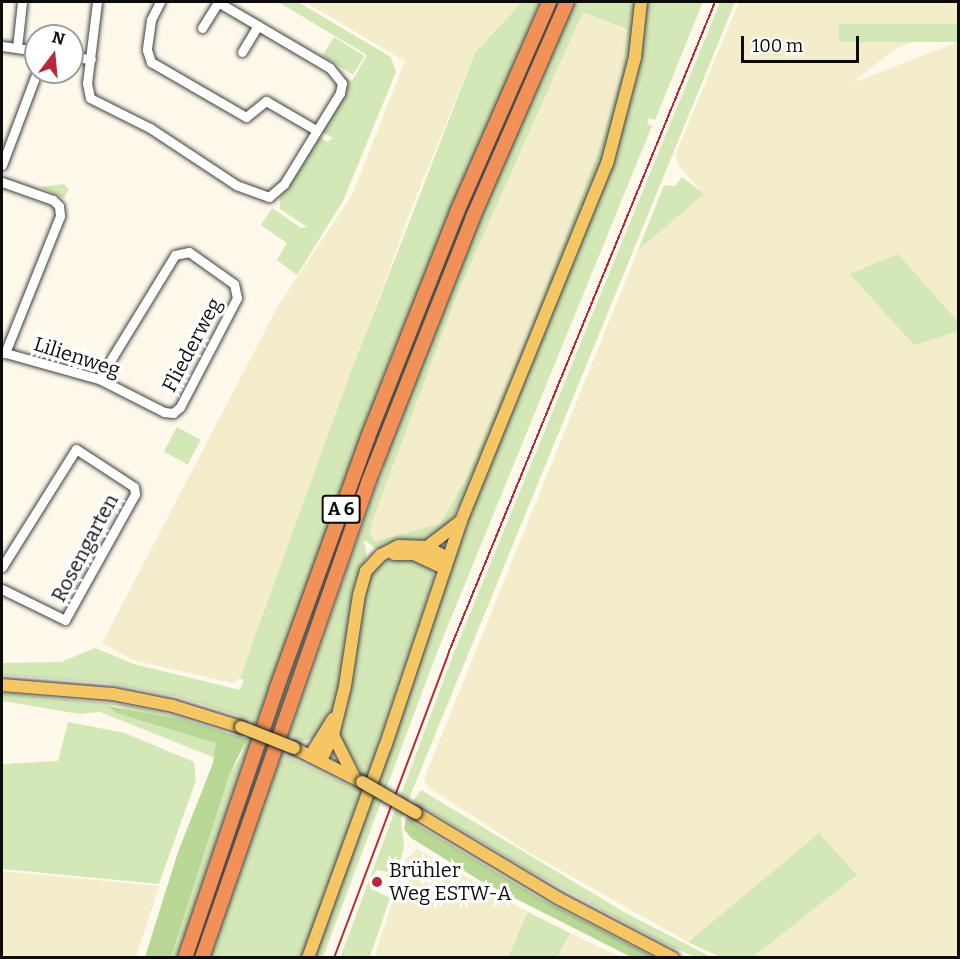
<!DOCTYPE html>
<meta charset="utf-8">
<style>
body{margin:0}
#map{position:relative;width:960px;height:959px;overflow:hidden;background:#fff9eb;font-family:Bitter,serif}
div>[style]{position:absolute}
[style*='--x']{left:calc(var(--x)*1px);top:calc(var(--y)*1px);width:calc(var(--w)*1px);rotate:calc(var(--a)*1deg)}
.farmland>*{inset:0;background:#f3edcc}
.green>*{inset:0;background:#d4e7b6;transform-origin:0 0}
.forest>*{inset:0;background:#b9d896}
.roads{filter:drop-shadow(0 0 2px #3f3f3f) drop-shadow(0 0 2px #3f3f3f)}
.minor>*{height:9px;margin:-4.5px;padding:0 4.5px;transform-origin:4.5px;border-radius:4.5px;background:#fff}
.major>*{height:12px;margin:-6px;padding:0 6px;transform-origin:6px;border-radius:6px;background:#f5c664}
.highway>*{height:14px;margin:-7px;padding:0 7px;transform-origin:7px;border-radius:7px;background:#f19057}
.rail>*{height:2px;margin:-1px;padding:0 1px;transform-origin:1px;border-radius:1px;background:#b8283a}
.bridges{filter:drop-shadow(0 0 2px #1d1d1d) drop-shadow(0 0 2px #1d1d1d)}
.major-bridge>*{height:12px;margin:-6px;padding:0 6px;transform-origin:6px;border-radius:6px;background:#f5c664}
.dots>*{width:16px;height:16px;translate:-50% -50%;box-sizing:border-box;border:3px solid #fff;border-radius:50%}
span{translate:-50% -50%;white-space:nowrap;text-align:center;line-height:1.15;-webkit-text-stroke:6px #fff;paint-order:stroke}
.shield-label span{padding:2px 4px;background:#fff;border:2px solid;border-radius:4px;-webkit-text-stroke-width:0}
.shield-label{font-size:18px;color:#0c0c0c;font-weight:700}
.street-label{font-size:20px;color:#0c0c0c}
.poi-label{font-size:20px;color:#0c0c0c}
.left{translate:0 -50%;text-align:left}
.frame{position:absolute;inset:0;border:3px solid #0c0c0c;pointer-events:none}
.north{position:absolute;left:24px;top:24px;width:60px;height:60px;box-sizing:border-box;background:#fff;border:2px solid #9e9e9e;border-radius:50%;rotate:16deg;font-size:16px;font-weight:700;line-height:24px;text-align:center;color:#0c0c0c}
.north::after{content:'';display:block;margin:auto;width:21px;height:27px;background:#b8283a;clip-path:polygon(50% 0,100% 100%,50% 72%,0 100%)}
.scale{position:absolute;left:741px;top:36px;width:118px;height:27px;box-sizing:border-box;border:3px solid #0c0c0c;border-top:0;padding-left:8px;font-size:18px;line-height:21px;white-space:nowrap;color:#0c0c0c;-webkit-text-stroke:4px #fff;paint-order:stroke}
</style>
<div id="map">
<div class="farmland">
<i style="clip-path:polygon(305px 2px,522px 2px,475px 53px,412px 207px,240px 678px,232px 683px,133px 660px,102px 643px,278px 306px,352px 195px,405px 61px)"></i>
<i style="clip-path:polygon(739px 2px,958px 2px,958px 24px,895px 49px,852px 83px,958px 42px,958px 957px,753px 957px,857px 875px,819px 833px,688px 942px,528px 852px,428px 787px,424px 779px,638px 250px,703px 194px,677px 163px,676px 153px)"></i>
<i style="clip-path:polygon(583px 12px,627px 31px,622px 73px,599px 150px,531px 326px,467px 477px,440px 524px,375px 541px,370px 535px,372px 522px,458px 292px)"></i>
<i style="clip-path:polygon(417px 849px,528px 912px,508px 957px,374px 958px,406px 859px)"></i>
<i style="clip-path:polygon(2px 871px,159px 886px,136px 957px,2px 957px)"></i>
<i style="clip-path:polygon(570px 933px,599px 947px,622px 957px,558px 958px)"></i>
</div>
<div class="green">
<i style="clip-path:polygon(278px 2px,298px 2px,391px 57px,396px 72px,343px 201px,297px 275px,277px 260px,287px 243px,261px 225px,272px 208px,301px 228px,307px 227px,280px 209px,280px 198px,318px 136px,327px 142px,333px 138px,321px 131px,345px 93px,345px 77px,352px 81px,367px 55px)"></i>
<i style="clip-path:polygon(522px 2px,540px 2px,389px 361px,264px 701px,177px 957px,171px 957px,230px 773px,241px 756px,252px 720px,179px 697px,108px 683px,2px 675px,2px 663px,61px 662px,95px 648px,134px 664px,240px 690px,244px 680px,240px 678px,347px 382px,475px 53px)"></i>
<i style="clip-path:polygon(evenodd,575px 2px,637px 2px,636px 26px,611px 140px,468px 491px,450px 522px,431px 540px,377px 549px,364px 540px,367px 556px,356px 580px,345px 663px,334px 708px,316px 737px,303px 741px,289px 735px,283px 754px,362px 792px,303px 957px,210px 958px,390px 448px,485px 207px,575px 2px,583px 12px,627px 30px,622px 73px,599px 150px,531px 326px,467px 477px,440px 524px,375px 541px,370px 535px,372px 522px,458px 292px,583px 12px)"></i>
<i style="clip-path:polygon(646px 2px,703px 2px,655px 120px,649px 118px,647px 124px,652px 126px,438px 650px,323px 957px,312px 958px,478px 491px,609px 171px,635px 79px)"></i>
<i style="clip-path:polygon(720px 2px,735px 2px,401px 818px,404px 847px,397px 874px,377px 870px,374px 874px,370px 888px,390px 898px,370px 957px,340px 958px,453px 655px)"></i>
<i style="left:958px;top:24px;width:18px;height:119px;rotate:90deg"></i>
<i style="left:334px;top:37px;width:36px;height:22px;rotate:32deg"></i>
<i style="clip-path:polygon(530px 55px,535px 57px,377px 443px,196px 957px,191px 958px,277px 704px,402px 363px)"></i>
<i style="clip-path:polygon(682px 177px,704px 194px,638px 250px,664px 185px,675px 186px)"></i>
<i style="clip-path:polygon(64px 184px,69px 189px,64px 198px,40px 187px)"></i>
<i style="clip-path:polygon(898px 254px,958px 322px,958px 331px,914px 345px,850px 274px)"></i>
<i style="left:177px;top:427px;width:27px;height:28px;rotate:28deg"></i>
<i style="clip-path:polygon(412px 559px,429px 567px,435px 577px,368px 776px,361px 772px,338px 735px,366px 585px,372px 572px,387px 560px)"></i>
<i style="clip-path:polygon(2px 693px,126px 705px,175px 716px,233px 734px,110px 705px,116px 713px,216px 742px,215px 758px,100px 712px,79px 714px,2px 701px)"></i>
<i style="clip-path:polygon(68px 722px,125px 733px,194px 762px,196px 780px,159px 884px,2px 869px,2px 764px,58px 761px)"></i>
<i style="clip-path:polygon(421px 790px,624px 912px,711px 957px,695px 957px,661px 942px,532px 872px,413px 801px)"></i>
<i style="clip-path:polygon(414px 819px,663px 957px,563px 908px)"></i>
<i style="clip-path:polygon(819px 833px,857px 875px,753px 957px,720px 957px,688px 942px)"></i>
<i style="clip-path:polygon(528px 912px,570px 933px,558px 957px,508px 957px)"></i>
</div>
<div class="forest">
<i style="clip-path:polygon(108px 706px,179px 719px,247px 739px,230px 773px,171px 957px,145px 957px,178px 852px,213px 763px,216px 743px,116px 713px)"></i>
<i style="clip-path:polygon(406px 818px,541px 899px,653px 957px,631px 957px,479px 880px,411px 838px,404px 829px)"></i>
</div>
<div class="roads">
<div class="minor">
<i style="--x:97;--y:2;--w:82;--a:97"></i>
<i style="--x:87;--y:83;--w:15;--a:79"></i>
<i style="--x:90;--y:98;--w:67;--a:26.6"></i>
<i style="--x:150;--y:128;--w:103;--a:33.5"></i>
<i style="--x:236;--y:185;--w:35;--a:20"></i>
<i style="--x:269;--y:197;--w:20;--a:-41"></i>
<i style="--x:284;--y:184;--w:107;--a:-58.4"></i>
<i style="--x:340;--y:93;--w:10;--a:-79"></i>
<i style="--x:342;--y:83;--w:19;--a:-129"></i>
<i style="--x:330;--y:68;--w:130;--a:-149.5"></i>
<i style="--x:160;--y:2;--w:20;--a:117"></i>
<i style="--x:151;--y:20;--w:30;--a:98"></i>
<i style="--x:147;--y:50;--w:13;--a:72"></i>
<i style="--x:151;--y:62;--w:110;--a:30.1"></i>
<i style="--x:246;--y:117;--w:26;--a:-39"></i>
<i style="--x:266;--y:101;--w:58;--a:30.1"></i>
<i style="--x:202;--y:28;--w:31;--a:-58"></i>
<i style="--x:2;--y:46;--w:34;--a:8"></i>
<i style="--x:17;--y:48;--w:46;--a:-83.8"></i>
<i style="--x:242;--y:52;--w:31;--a:-59"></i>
<i style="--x:72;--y:57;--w:19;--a:6"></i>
<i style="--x:2;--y:165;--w:99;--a:-69.4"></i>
<i style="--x:2;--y:182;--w:54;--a:19.4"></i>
<i style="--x:53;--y:200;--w:8;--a:45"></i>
<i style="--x:59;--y:206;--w:10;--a:84"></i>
<i style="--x:60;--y:216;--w:148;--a:111.9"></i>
<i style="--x:2;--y:352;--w:101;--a:15.6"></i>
<i style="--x:99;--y:379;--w:73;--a:26.9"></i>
<i style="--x:164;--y:412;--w:9;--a:6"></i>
<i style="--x:173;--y:413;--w:9;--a:-41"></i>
<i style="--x:180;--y:407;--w:123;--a:-62.4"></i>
<i style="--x:237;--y:298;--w:14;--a:-102"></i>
<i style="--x:234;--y:284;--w:55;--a:-144.6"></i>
<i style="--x:189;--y:252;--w:14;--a:168"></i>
<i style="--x:175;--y:255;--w:145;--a:121.5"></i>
<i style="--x:2;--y:567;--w:139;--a:-57.9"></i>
<i style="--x:76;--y:449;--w:69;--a:33.2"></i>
<i style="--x:134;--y:487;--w:7;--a:82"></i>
<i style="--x:135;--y:494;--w:144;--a:119.1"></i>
<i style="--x:65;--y:620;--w:70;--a:-153.8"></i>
</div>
<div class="major">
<i style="--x:427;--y:547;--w:43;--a:-37.4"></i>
<i style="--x:394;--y:554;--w:20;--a:0"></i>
<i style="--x:414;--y:554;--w:33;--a:25"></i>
<i style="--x:2;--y:685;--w:111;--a:4.6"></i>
<i style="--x:113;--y:694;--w:61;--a:11.3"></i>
<i style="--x:173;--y:706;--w:71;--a:17.2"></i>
<i style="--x:333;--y:735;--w:47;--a:63.4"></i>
<i style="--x:294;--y:748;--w:76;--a:26.6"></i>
<i style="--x:310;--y:756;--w:44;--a:-58.1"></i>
<i style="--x:321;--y:760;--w:28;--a:-64"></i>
<i style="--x:333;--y:735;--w:50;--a:-76.2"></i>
<i style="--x:345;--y:686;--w:92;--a:-81.3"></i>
<i style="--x:359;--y:595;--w:25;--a:-74"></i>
<i style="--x:366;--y:571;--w:22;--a:-47"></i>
<i style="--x:381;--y:555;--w:20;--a:-27"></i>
<i style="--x:399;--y:546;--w:28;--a:2"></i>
<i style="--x:427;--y:547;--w:24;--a:28"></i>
<i style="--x:416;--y:813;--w:165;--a:30.9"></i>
<i style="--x:558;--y:898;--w:130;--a:27.6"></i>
<i style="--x:308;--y:958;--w:225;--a:-70"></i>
<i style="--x:385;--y:747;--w:238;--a:-71.4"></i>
<i style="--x:461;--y:521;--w:386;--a:-67.8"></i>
<i style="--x:607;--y:164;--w:111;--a:-75.3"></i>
<i style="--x:635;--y:57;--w:55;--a:-83.8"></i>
</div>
<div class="highway">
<i style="--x:185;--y:958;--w:283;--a:-71.2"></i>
<i style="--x:276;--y:690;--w:269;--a:-70"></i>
<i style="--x:368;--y:437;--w:242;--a:-68.4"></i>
<i style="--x:457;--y:212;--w:229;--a:-66.3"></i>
<i style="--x:202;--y:958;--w:506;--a:-70.74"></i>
<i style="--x:369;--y:480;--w:283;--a:-68.4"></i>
<i style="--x:473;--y:217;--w:235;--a:-66.4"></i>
</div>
</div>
<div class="rail">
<i style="--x:334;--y:958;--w:325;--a:-69.4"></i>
<i style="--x:448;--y:654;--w:705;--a:-67.73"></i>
</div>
<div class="bridges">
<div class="major-bridge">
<i style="--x:241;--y:727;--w:57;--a:21.6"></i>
<i style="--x:362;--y:782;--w:62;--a:29.9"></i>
</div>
</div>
<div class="dots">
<i style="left:377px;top:882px;background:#b8283a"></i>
</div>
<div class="shield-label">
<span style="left:341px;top:509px">A 6</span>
</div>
<div class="street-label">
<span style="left:192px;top:345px;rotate:-62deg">Fliederweg</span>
<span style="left:77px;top:357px;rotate:18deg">Lilienweg</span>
<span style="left:85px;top:548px;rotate:-62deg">Rosengarten</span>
</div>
<div class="poi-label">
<span class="left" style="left:389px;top:882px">Brühler<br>Weg ESTW-A</span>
</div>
<div class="frame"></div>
<div class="north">N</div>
<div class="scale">100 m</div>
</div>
